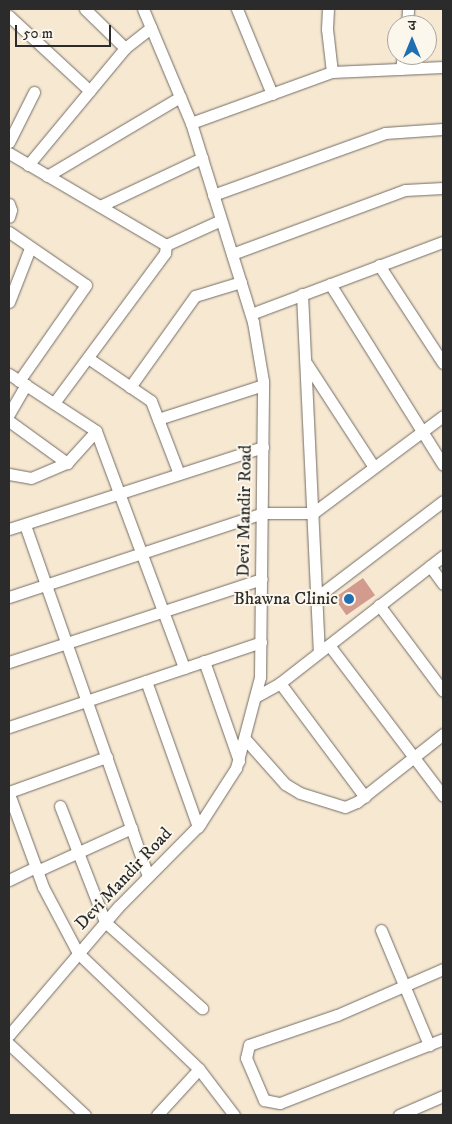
<!DOCTYPE html>
<meta charset="utf-8">
<style>
body{margin:0}
#map{position:relative;width:452px;height:1124px;overflow:hidden;background:#f7e8d2;font-family:"IM FELL DW Pica","Noto Serif Devanagari",serif}
div>[style]{position:absolute}
[style*='--x']{left:calc(var(--x)*1px);top:calc(var(--y)*1px);width:calc(var(--w)*1px);rotate:calc(var(--a)*1deg)}
.building>*{inset:0;background:#d39b8d;transform-origin:0 0}
.roads{filter:drop-shadow(0 0 1px #726d65) drop-shadow(0 0 1px #726d65)}
.minor>*{height:11px;margin:-5.5px;padding:0 5.5px;transform-origin:5.5px;border-radius:5.5px;background:#fff}
.dots>*{width:14px;height:14px;translate:-50% -50%;box-sizing:border-box;border:2px solid #fbf7ec;border-radius:50%}
span{translate:-50% -50%;white-space:nowrap;text-align:center;line-height:1.15;-webkit-text-stroke:4px #fbf7ec;paint-order:stroke}
.street-label{font-size:18px;color:#2b2b2b}
.poi-label{font-size:18px;color:#2b2b2b}
.right{translate:-100% -50%;text-align:right}
.frame{position:absolute;inset:0;border:10px solid #2b2b2b;pointer-events:none}
.north{position:absolute;left:387px;top:15px;width:50px;height:50px;box-sizing:border-box;background:#fbf7ec;border:1px solid #a8a59f;border-radius:50%;rotate:0deg;font-size:14px;font-weight:700;line-height:20px;text-align:center;color:#2b2b2b}
.north::after{content:'';display:block;margin:auto;width:18px;height:22px;background:#1f6fb2;clip-path:polygon(50% 0,100% 100%,50% 72%,0 100%)}
.scale{position:absolute;left:15px;top:25px;width:96px;height:22px;box-sizing:border-box;border:2px solid #2b2b2b;border-top:0;padding-left:6px;font-size:15px;line-height:18px;white-space:nowrap;color:#2b2b2b;-webkit-text-stroke:4px #fbf7ec;paint-order:stroke}
</style>
<div id="map">
<div class="building">
<i style="left:363px;top:578px;width:21px;height:35px;rotate:55deg"></i>
</div>
<div class="roads">
<div class="minor">
<i style="--x:85;--y:9;--w:56;--a:44.3"></i>
<i style="--x:237;--y:9;--w:92;--a:67.6"></i>
<i style="--x:328;--y:9;--w:20;--a:93"></i>
<i style="--x:327;--y:29;--w:43;--a:83.4"></i>
<i style="--x:9;--y:16;--w:110;--a:42.8"></i>
<i style="--x:407;--y:25;--w:16;--a:-86"></i>
<i style="--x:401;--y:69;--w:14;--a:-82"></i>
<i style="--x:191;--y:123;--w:150;--a:-19.9"></i>
<i style="--x:332;--y:72;--w:111;--a:-2.6"></i>
<i style="--x:9;--y:142;--w:56;--a:-63.4"></i>
<i style="--x:9;--y:153;--w:182;--a:30.4"></i>
<i style="--x:166;--y:245;--w:60;--a:-24.4"></i>
<i style="--x:28;--y:165;--w:152;--a:-50.3"></i>
<i style="--x:125;--y:48;--w:33;--a:-38"></i>
<i style="--x:47;--y:176;--w:155;--a:-30.7"></i>
<i style="--x:213;--y:195;--w:183;--a:-19.8"></i>
<i style="--x:385;--y:133;--w:58;--a:-3.9"></i>
<i style="--x:9;--y:204;--w:6;--a:72"></i>
<i style="--x:11;--y:210;--w:7;--a:106"></i>
<i style="--x:100;--y:206;--w:113;--a:-25.2"></i>
<i style="--x:9;--y:232;--w:93;--a:34.5"></i>
<i style="--x:86;--y:285;--w:117;--a:124.9"></i>
<i style="--x:232;--y:254;--w:184;--a:-20.3"></i>
<i style="--x:405;--y:190;--w:38;--a:-3"></i>
<i style="--x:379;--y:265;--w:117;--a:56.9"></i>
<i style="--x:330;--y:284;--w:213;--a:58"></i>
<i style="--x:302;--y:294;--w:358;--a:87.3"></i>
<i style="--x:9;--y:302;--w:58;--a:-68.7"></i>
<i style="--x:251;--y:314;--w:205;--a:-20.6"></i>
<i style="--x:88;--y:358;--w:76;--a:34.3"></i>
<i style="--x:151;--y:401;--w:78;--a:69"></i>
<i style="--x:307;--y:364;--w:123;--a:57"></i>
<i style="--x:9;--y:374;--w:104;--a:33.2"></i>
<i style="--x:96;--y:431;--w:253;--a:69.6"></i>
<i style="--x:130;--y:387;--w:112;--a:-54.5"></i>
<i style="--x:195;--y:296;--w:48;--a:-16.9"></i>
<i style="--x:54;--y:403;--w:187;--a:-53.5"></i>
<i style="--x:165;--y:253;--w:8;--a:-83"></i>
<i style="--x:9;--y:414;--w:34;--a:-60"></i>
<i style="--x:158;--y:419;--w:110;--a:-17.9"></i>
<i style="--x:9;--y:421;--w:72;--a:35.9"></i>
<i style="--x:9;--y:474;--w:22;--a:10"></i>
<i style="--x:31;--y:478;--w:39;--a:-23"></i>
<i style="--x:67;--y:463;--w:43;--a:-47.8"></i>
<i style="--x:25;--y:525;--w:372;--a:70.7"></i>
<i style="--x:9;--y:529;--w:267;--a:-17.9"></i>
<i style="--x:430;--y:566;--w:22;--a:54"></i>
<i style="--x:9;--y:597;--w:268;--a:-18.3"></i>
<i style="--x:263;--y:513;--w:50;--a:0"></i>
<i style="--x:313;--y:513;--w:162;--a:-36.7"></i>
<i style="--x:317;--y:597;--w:158;--a:-37.3"></i>
<i style="--x:379;--y:605;--w:107;--a:53.3"></i>
<i style="--x:329;--y:645;--w:189;--a:52.9"></i>
<i style="--x:204;--y:661;--w:106;--a:70.7"></i>
<i style="--x:9;--y:662;--w:266;--a:-18.2"></i>
<i style="--x:146;--y:681;--w:155;--a:70.4"></i>
<i style="--x:280;--y:683;--w:142;--a:53.3"></i>
<i style="--x:257;--y:696;--w:26;--a:-29"></i>
<i style="--x:280;--y:683;--w:207;--a:-37.9"></i>
<i style="--x:9;--y:727;--w:266;--a:-18.6"></i>
<i style="--x:246;--y:740;--w:59;--a:48.4"></i>
<i style="--x:285;--y:784;--w:17;--a:31"></i>
<i style="--x:300;--y:793;--w:47;--a:17.3"></i>
<i style="--x:345;--y:807;--w:13;--a:-23"></i>
<i style="--x:357;--y:802;--w:110;--a:-38.3"></i>
<i style="--x:9;--y:792;--w:104;--a:-19.7"></i>
<i style="--x:9;--y:794;--w:99;--a:69.9"></i>
<i style="--x:43;--y:887;--w:75;--a:62.1"></i>
<i style="--x:78;--y:953;--w:168;--a:43.8"></i>
<i style="--x:199;--y:1069;--w:58;--a:52.7"></i>
<i style="--x:60;--y:806;--w:124;--a:68.8"></i>
<i style="--x:105;--y:922;--w:130;--a:41.6"></i>
<i style="--x:37;--y:871;--w:104;--a:-24.4"></i>
<i style="--x:9;--y:880;--w:30;--a:-26"></i>
<i style="--x:381;--y:930;--w:125;--a:67.3"></i>
<i style="--x:443;--y:969;--w:116;--a:156.5"></i>
<i style="--x:337;--y:1015;--w:93;--a:161.2"></i>
<i style="--x:249;--y:1045;--w:13;--a:103"></i>
<i style="--x:246;--y:1058;--w:46;--a:66.8"></i>
<i style="--x:264;--y:1100;--w:16;--a:11"></i>
<i style="--x:280;--y:1103;--w:175;--a:-21.4"></i>
<i style="--x:9;--y:1035;--w:168;--a:-49.6"></i>
<i style="--x:118;--y:907;--w:117;--a:-45.3"></i>
<i style="--x:200;--y:824;--w:67;--a:-57.3"></i>
<i style="--x:236;--y:768;--w:94;--a:-75.2"></i>
<i style="--x:260;--y:677;--w:296;--a:-89.4"></i>
<i style="--x:263;--y:381;--w:60;--a:-99.6"></i>
<i style="--x:253;--y:322;--w:208;--a:-107.3"></i>
<i style="--x:191;--y:123;--w:124;--a:-112.8"></i>
<i style="--x:9;--y:1044;--w:104;--a:43.1"></i>
<i style="--x:157;--y:1115;--w:62;--a:-47.6"></i>
<i style="--x:399;--y:1115;--w:48;--a:-23.4"></i>
</div>
</div>
<div class="dots">
<i style="left:349px;top:599px;background:#1f6fb2"></i>
</div>
<div class="street-label">
<span style="left:245px;top:511px;rotate:-89deg">Devi Mandir Road</span>
<span style="left:124px;top:879px;rotate:-47deg">Devi Mandir Road</span>
</div>
<div class="poi-label">
<span class="right" style="left:338px;top:599px">Bhawna Clinic</span>
</div>
<div class="frame"></div>
<div class="north">उ</div>
<div class="scale">50 m</div>
</div>
